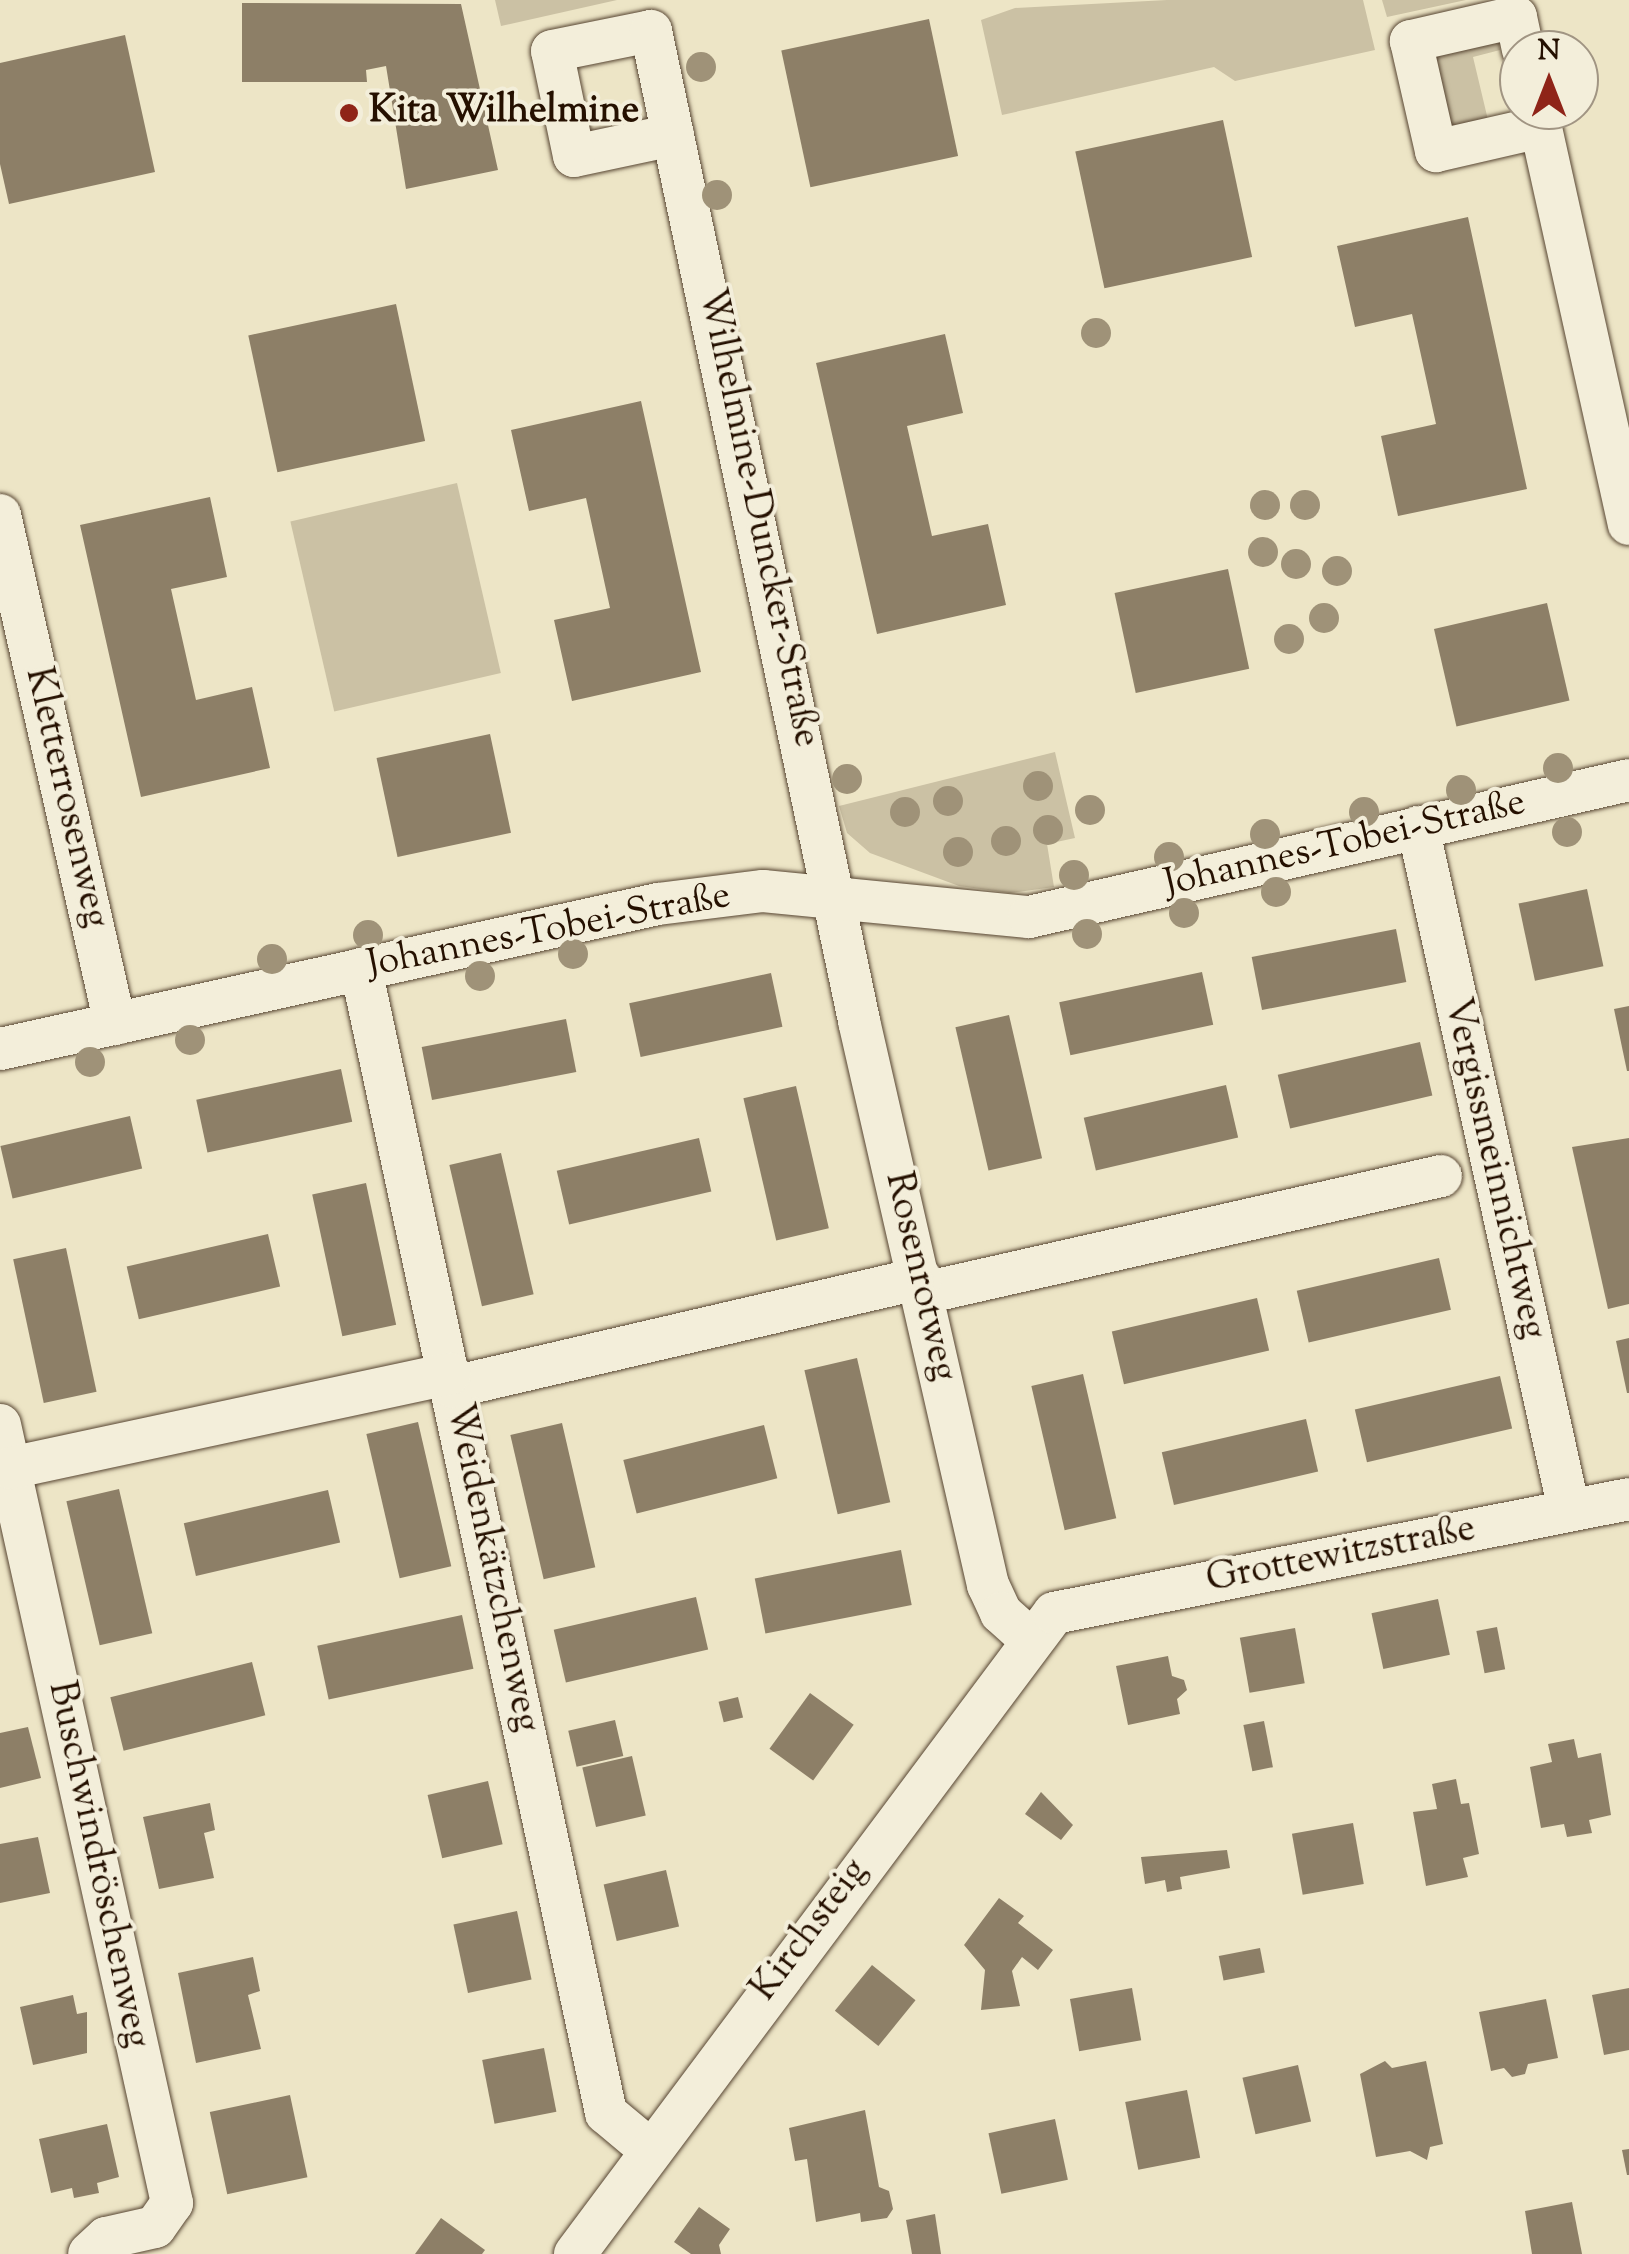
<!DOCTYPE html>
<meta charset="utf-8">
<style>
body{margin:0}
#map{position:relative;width:1629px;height:2254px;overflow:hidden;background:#ede5c6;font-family:"Sorts Mill Goudy",serif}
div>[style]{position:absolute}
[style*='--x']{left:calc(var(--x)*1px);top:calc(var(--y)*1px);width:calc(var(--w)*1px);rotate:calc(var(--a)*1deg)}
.green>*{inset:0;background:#cbc1a4;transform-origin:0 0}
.building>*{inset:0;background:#8d7f67;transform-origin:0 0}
.roads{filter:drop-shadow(0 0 2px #574532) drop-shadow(0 0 2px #574532)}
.minor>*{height:42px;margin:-21px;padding:0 21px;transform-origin:21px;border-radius:21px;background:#f3eeda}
.trees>*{width:30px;height:30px;margin:-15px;border-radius:50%;background:#9f9278}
.dots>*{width:28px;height:28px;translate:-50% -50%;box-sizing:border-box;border:5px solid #f3eeda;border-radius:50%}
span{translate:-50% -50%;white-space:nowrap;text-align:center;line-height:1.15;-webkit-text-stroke:8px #f3eeda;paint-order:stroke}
.poi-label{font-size:38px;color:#251000;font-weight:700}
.left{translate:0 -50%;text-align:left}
.street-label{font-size:38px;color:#251000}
.north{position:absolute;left:1499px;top:30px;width:100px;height:100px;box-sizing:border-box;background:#f3eeda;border:2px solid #a19583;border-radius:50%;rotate:0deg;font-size:28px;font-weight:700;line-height:40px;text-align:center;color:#251000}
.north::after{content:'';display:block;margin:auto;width:35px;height:45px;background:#8f2418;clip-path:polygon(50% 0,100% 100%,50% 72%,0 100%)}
</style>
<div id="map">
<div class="green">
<i style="clip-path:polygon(495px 0,617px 0,501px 26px)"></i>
<i style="clip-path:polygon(1167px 0,1363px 0,1375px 50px,1235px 81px,1214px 67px,1002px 115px,981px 20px,1015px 8px)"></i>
<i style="clip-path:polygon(1382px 0,1466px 0,1387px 17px)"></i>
<i style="clip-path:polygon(1498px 39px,1500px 50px,1473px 57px,1488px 120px,1451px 129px,1433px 54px)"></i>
<i style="left:457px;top:483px;width:195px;height:171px;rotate:77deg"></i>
<i style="clip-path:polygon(1055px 752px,1075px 838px,1047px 844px,1054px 887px,1010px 893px,959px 886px,870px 853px,847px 833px,839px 806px)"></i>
</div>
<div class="building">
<i style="clip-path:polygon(242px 3px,461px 4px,498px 170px,406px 189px,386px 66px,366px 70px,367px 82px,242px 82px)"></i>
<i style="left:929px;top:19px;width:140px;height:151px;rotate:78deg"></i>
<i style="clip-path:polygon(125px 35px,155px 172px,9px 204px,0 164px,0 63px)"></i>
<i style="left:1223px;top:120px;width:140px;height:151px;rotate:78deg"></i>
<i style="clip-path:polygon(1468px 217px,1527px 489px,1398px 516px,1381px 436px,1436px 424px,1412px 314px,1355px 327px,1337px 246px)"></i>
<i style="left:396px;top:304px;width:140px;height:151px;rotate:78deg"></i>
<i style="clip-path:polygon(945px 334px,963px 413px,907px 426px,932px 536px,988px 524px,1006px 605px,877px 634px,816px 363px)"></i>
<i style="clip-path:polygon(641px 401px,701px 672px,572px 701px,554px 620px,610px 608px,586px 498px,529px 511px,511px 430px)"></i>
<i style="clip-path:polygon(210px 497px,227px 577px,171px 589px,196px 700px,252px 687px,270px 768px,141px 797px,80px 525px)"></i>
<i style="left:1228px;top:569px;width:102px;height:116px;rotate:78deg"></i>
<i style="left:1547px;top:603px;width:100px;height:116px;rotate:77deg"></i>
<i style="left:490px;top:734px;width:101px;height:116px;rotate:78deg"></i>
<i style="left:1587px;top:889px;width:79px;height:70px;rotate:78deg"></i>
<i style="left:1396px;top:929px;width:54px;height:147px;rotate:79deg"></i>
<i style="left:1202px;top:972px;width:54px;height:146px;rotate:78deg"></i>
<i style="left:771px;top:973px;width:55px;height:145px;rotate:78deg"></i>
<i style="clip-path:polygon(1629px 1006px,1629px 1071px,1627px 1071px,1614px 1009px)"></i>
<i style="left:1009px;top:1015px;width:147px;height:55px;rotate:77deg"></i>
<i style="left:566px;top:1019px;width:54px;height:147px;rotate:79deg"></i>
<i style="left:1420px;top:1042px;width:55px;height:146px;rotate:77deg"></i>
<i style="left:341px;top:1069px;width:54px;height:148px;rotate:78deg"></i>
<i style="left:1226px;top:1085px;width:54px;height:146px;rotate:77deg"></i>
<i style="left:796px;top:1086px;width:146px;height:54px;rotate:77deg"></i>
<i style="left:130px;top:1116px;width:54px;height:133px;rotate:77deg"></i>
<i style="left:699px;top:1138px;width:55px;height:146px;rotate:77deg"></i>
<i style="clip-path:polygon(1629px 1138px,1629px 1304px,1608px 1309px,1572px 1147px)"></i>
<i style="left:501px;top:1153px;width:145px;height:53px;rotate:77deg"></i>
<i style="left:366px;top:1183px;width:145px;height:55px;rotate:78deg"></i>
<i style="left:268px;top:1234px;width:54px;height:145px;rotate:77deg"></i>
<i style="left:66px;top:1248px;width:147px;height:54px;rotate:78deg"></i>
<i style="left:1439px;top:1258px;width:53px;height:146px;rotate:77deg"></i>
<i style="left:1257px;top:1298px;width:54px;height:149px;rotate:77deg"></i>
<i style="clip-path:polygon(1629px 1338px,1629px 1393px,1627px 1393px,1616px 1341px)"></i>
<i style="left:857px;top:1358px;width:148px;height:54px;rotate:77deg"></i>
<i style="left:1083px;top:1374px;width:148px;height:53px;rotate:77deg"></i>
<i style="left:1500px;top:1376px;width:54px;height:149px;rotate:77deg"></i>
<i style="left:1306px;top:1419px;width:54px;height:148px;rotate:77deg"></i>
<i style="left:418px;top:1422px;width:148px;height:53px;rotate:77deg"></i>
<i style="left:562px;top:1423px;width:148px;height:53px;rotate:77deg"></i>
<i style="left:764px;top:1425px;width:55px;height:145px;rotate:76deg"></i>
<i style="left:119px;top:1489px;width:148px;height:54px;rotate:77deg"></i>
<i style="left:328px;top:1490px;width:54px;height:148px;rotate:77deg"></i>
<i style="left:901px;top:1550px;width:56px;height:149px;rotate:79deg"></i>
<i style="left:696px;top:1597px;width:54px;height:146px;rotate:77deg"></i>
<i style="left:1438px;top:1599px;width:57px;height:68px;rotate:78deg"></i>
<i style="left:462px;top:1615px;width:55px;height:148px;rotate:78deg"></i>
<i style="left:1497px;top:1627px;width:43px;height:21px;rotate:79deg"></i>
<i style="left:1295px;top:1628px;width:56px;height:56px;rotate:80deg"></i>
<i style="clip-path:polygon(1168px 1656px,1172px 1676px,1184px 1680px,1187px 1690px,1177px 1699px,1180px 1714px,1128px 1725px,1116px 1666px)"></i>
<i style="left:252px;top:1662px;width:55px;height:146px;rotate:76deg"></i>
<i style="left:810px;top:1693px;width:54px;height:69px;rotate:36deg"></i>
<i style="left:738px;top:1697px;width:21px;height:20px;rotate:76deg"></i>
<i style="left:615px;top:1720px;width:37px;height:48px;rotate:77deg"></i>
<i style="left:1264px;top:1721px;width:47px;height:21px;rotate:79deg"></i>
<i style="clip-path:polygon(28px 1727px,41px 1778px,0 1788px,0 1733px)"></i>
<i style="clip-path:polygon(1574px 1739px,1578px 1758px,1601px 1753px,1611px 1815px,1589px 1820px,1592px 1833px,1567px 1837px,1564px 1824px,1541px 1828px,1530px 1767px,1552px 1762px,1548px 1744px)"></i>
<i style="left:632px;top:1756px;width:61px;height:51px;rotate:77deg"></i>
<i style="clip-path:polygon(1456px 1779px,1461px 1804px,1469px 1803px,1479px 1854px,1463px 1858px,1468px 1877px,1426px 1886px,1413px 1812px,1437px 1809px,1432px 1784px)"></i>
<i style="left:488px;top:1781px;width:65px;height:62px;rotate:77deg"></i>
<i style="clip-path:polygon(1041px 1792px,1073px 1825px,1061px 1840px,1025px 1814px)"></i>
<i style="clip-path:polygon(210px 1803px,215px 1830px,204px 1833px,214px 1878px,159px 1889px,143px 1817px)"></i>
<i style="left:1353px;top:1823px;width:62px;height:62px;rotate:80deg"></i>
<i style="clip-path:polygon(38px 1837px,50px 1893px,0 1903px,0 1844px)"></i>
<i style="clip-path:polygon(1227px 1850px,1230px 1868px,1180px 1877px,1182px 1889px,1167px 1892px,1165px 1880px,1145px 1884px,1141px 1857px)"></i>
<i style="left:666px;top:1870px;width:58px;height:64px;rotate:77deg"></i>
<i style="clip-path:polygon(999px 1898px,1024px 1916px,1018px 1923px,1053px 1950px,1038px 1970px,1022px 1957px,1012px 1971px,1020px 2006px,981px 2010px,985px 1970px,964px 1945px)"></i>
<i style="left:517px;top:1911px;width:70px;height:65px;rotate:78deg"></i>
<i style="left:1260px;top:1948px;width:25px;height:42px;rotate:79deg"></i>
<i style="clip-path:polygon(253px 1957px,260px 1991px,248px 1995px,261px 2049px,196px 2063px,178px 1973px)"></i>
<i style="left:872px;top:1965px;width:56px;height:59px;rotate:39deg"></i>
<i style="left:1132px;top:1988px;width:53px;height:63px;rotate:80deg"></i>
<i style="clip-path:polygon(1629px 1988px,1629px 2050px,1604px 2055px,1592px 1995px)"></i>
<i style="clip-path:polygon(73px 1995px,77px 2014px,87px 2012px,87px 2053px,33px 2065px,20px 2007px)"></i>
<i style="clip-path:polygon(1546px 1999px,1558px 2058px,1528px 2064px,1525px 2074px,1512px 2077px,1504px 2068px,1491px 2071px,1479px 2012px)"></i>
<i style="left:544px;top:2048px;width:65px;height:63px;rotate:79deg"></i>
<i style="clip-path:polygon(1385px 2061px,1392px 2068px,1426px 2061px,1443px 2144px,1430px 2147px,1427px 2160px,1410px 2151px,1376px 2157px,1360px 2074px)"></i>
<i style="left:1298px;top:2065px;width:58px;height:57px;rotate:77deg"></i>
<i style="left:1187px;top:2090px;width:69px;height:63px;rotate:79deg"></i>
<i style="left:290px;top:2095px;width:84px;height:82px;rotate:78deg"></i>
<i style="clip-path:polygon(865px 2110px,879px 2187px,889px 2191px,893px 2209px,887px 2218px,861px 2222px,860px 2213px,816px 2222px,807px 2159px,795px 2161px,789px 2128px)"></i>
<i style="left:1055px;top:2119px;width:62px;height:68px;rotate:78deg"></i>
<i style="clip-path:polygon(107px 2124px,119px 2177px,97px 2183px,99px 2193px,74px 2198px,72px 2188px,51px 2193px,39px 2139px)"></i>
<i style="clip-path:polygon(1629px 2149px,1629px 2175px,1627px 2175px,1622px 2150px)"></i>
<i style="clip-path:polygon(1572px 2202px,1582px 2254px,1532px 2254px,1525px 2211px)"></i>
<i style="clip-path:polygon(699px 2207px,730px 2229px,719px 2245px,721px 2254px,691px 2254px,674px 2242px)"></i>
<i style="clip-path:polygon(935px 2214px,941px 2254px,912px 2254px,906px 2220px)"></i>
<i style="clip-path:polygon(441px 2218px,485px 2250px,482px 2254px,415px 2254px)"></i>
</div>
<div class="roads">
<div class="minor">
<i style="--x:1523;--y:50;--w:34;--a:-102"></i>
<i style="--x:1516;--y:17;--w:108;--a:167.1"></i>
<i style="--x:1411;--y:41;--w:113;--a:77.2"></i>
<i style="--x:1436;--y:151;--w:108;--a:-12.9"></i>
<i style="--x:1537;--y:110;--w:424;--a:77.5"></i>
<i style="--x:673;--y:135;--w:101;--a:168"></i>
<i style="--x:574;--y:156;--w:107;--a:-101.8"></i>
<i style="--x:552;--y:51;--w:101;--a:-11.4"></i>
<i style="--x:651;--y:31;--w:1012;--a:78.13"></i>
<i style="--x:859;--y:1021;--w:579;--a:77.12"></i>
<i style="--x:988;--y:1585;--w:31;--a:65"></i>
<i style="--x:1001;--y:1613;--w:38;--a:42"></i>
<i style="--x:0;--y:515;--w:522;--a:77.27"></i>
<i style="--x:1418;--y:827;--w:699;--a:77.53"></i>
<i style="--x:361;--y:969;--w:1170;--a:77.91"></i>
<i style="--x:606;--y:2113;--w:56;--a:39.9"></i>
<i style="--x:0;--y:1049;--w:674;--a:-12.43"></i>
<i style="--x:658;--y:904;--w:106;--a:-7.1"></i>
<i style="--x:763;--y:891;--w:267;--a:5.6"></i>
<i style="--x:1029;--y:917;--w:615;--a:-12.86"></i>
<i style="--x:924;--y:1293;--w:530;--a:-12.75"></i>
<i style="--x:453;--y:1387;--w:480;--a:-13.1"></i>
<i style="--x:0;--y:1425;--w:797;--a:77.53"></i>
<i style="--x:172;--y:2203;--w:29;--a:125"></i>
<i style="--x:155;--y:2227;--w:50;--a:167.3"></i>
<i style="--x:106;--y:2238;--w:23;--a:137"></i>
<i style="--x:10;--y:1468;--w:450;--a:-12.1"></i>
<i style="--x:575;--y:2254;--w:800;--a:-53.23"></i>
<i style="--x:1054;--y:1613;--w:586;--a:-11.21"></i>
</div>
</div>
<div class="trees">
<i style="left:701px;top:67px"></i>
<i style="left:717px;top:195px"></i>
<i style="left:1096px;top:333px"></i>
<i style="left:1265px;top:505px"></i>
<i style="left:1305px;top:505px"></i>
<i style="left:1263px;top:552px"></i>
<i style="left:1296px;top:564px"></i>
<i style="left:1337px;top:571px"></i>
<i style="left:1324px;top:618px"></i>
<i style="left:1289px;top:639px"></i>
<i style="left:1558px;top:768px"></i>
<i style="left:847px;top:779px"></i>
<i style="left:1038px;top:786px"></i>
<i style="left:1461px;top:790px"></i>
<i style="left:948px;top:801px"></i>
<i style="left:1090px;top:810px"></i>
<i style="left:905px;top:812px"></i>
<i style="left:1364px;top:812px"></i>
<i style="left:1048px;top:830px"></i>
<i style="left:1567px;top:832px"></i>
<i style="left:1265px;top:834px"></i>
<i style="left:1006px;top:841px"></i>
<i style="left:958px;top:852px"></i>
<i style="left:1169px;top:857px"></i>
<i style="left:1074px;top:875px"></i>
<i style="left:1276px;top:892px"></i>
<i style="left:1184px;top:913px"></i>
<i style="left:1087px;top:934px"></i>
<i style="left:368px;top:935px"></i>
<i style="left:573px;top:954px"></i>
<i style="left:272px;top:959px"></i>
<i style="left:480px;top:976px"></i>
<i style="left:190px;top:1040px"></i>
<i style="left:90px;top:1062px"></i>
</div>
<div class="dots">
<i style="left:349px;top:113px;background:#8f2418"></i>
</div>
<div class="poi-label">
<span class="left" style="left:369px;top:113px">Kita Wilhelmine</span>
</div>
<div class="street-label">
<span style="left:757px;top:518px;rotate:78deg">Wilhelmine-Duncker-Straße</span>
<span style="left:65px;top:798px;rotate:77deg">Kletterrosenweg</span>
<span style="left:1345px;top:845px;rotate:-13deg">Johannes-Tobei-Straße</span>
<span style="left:549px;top:932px;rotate:-11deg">Johannes-Tobei-Straße</span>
<span style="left:1493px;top:1169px;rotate:77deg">Vergissmeinnichtweg</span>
<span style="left:919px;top:1277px;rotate:77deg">Rosenrotweg</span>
<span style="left:1341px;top:1556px;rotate:-11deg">Grottewitzstraße</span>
<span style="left:491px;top:1568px;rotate:78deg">Weidenkätzchenweg</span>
<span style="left:97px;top:1865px;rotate:78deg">Buschwindröschenweg</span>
<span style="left:811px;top:1931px;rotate:-53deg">Kirchsteig</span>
</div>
<div class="north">N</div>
</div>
